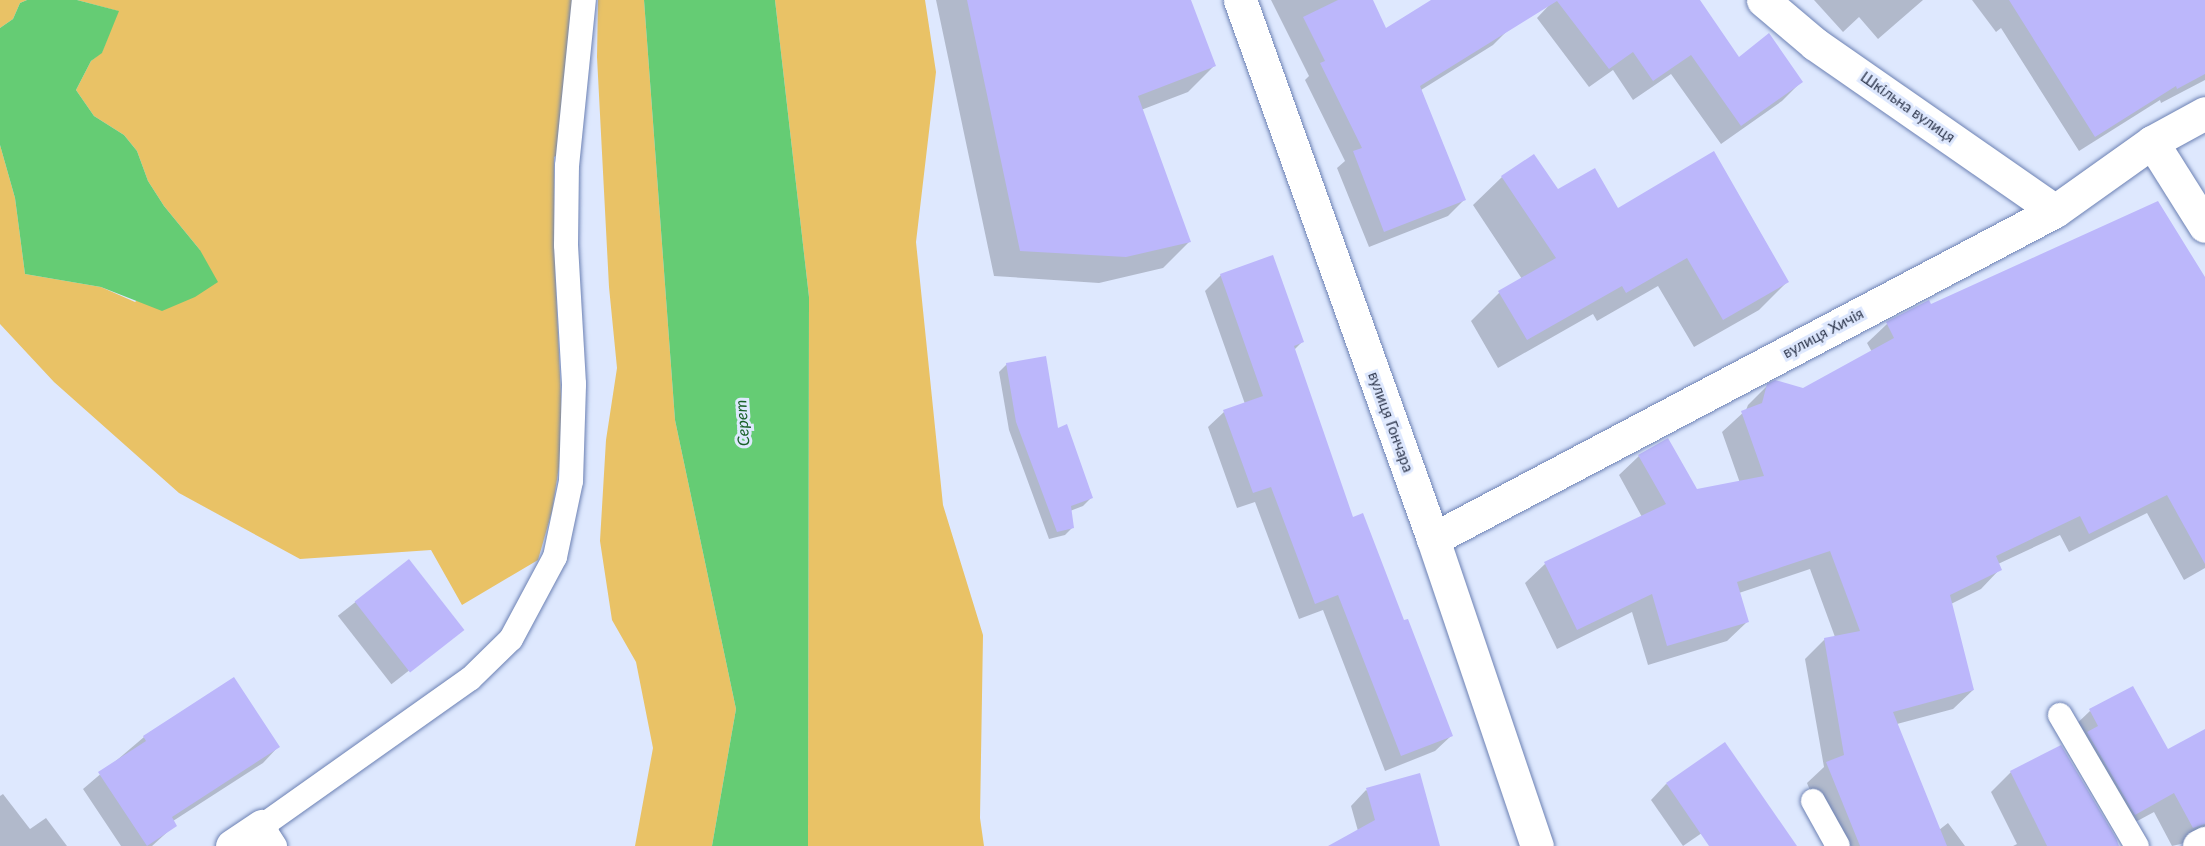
<!DOCTYPE html>
<meta charset="utf-8">
<style>
body{margin:0}
#map{position:relative;width:2205px;height:846px;overflow:hidden;background:#dee8fe;font-family:Lato,sans-serif}
div>[style]{position:absolute}
[style*='--x']{left:calc(var(--x)*1px);top:calc(var(--y)*1px);width:calc(var(--w)*1px);rotate:calc(var(--a)*1deg)}
.green>*{inset:0;background:#e9c266}
.water>*{inset:0;background:#65cc74}
.shadow>*{inset:0;background:#0003;transform-origin:0 0}
.building>*{inset:0;background:#bcb7fb;transform-origin:0 0}
.roads{filter:drop-shadow(0 0 2px #6c81b3) drop-shadow(0 0 2px #6c81b3)}
.service>*{height:24px;margin:-12px;padding:0 12px;transform-origin:12px;border-radius:12px;background:#fff}
.minor>*{height:33px;margin:-16.5px;padding:0 16.5px;transform-origin:16.5px;border-radius:16.5px;background:#fff}
.tertiary>*{height:33px;margin:-16.5px;padding:0 16.5px;transform-origin:16.5px;border-radius:16.5px;background:#fff}
span{translate:-50% -50%;white-space:nowrap;text-align:center;line-height:1.15;-webkit-text-stroke:6px #dee8fe;paint-order:stroke}
.street-label{font-size:15px;color:#2f384e}
.water-label{font-size:16px;color:#196028;font-style:italic}
</style>
<div id="map">
<div class="green">
<i style="clip-path:polygon(0 0,27px 0,20px 3px,13px 19px,0 28px)"></i>
<i style="clip-path:polygon(77px 0,574px 0,557px 155px,554px 157px,555px 267px,563px 441px,552px 511px,538px 560px,462px 605px,431px 550px,300px 559px,179px 493px,54px 382px,0 324px,0 145px,15px 198px,25px 274px,101px 287px,135px 302px,200px 250px,164px 206px,148px 181px,137px 151px,124px 135px,94px 116px,76px 90px,91px 61px,102px 52px,118px 11px)"></i>
<i style="clip-path:polygon(598px 0,644px 0,675px 420px,736px 709px,712px 846px,635px 846px,653px 748px,636px 662px,612px 620px,600px 541px,606px 440px,617px 368px,609px 287px,597px 57px)"></i>
<i style="clip-path:polygon(775px 0,925px 0,936px 72px,916px 242px,943px 505px,983px 635px,980px 818px,984px 846px,808px 846px,809px 297px)"></i>
</div>
<div class="water">
<i style="clip-path:polygon(27px 0,77px 0,119px 11px,102px 53px,91px 61px,76px 90px,94px 116px,124px 135px,137px 151px,148px 181px,164px 206px,200px 250px,218px 282px,195px 297px,162px 311px,101px 287px,25px 274px,15px 198px,0 145px,0 28px,13px 19px,20px 3px)"></i>
<i style="clip-path:polygon(644px 0,775px 0,809px 297px,808px 846px,712px 846px,736px 709px,675px 420px)"></i>
</div>
<div class="shadow">
<i style="clip-path:polygon(936px 0,1189px 0,1214px 66px,1188px 92px,1141px 110px,1189px 242px,1163px 268px,1099px 283px,994px 276px)"></i>
<i style="clip-path:polygon(1271px 0,1371px 0,1386px 30px,1434px 0,1491px 0,1509px 29px,1493px 45px,1421px 90px,1464px 200px,1448px 216px,1369px 247px,1337px 168px,1345px 161px,1305px 80px,1309px 76px)"></i>
<i style="clip-path:polygon(1554px 0,1684px 0,1739px 59px,1801px 82px,1782px 101px,1721px 144px,1671px 74px,1633px 100px,1613px 70px,1589px 87px,1537px 18px)"></i>
<i style="clip-path:polygon(1814px 0,1923px 0,1878px 39px,1859px 17px,1843px 32px)"></i>
<i style="clip-path:polygon(1972px 0,2205px 0,2205px 80px,2161px 103px,2160px 100px,2079px 151px,2001px 28px,1996px 32px)"></i>
<i style="clip-path:polygon(1502px 177px,1617px 210px,1788px 281px,1759px 310px,1694px 347px,1658px 286px,1597px 321px,1593px 314px,1498px 368px,1471px 321px,1499px 293px,1522px 279px,1473px 205px)"></i>
<i style="clip-path:polygon(1221px 275px,1302px 342px,1294px 350px,1352px 519px,1403px 622px,1451px 736px,1435px 751px,1385px 771px,1323px 610px,1299px 619px,1255px 502px,1237px 508px,1208px 427px,1224px 412px,1245px 404px,1205px 291px)"></i>
<i style="clip-path:polygon(2205px 280px,2205px 568px,2184px 580px,2147px 513px,2069px 552px,2060px 535px,1998px 564px,2000px 569px,1981px 589px,1951px 604px,1973px 690px,1953px 709px,1897px 724px,1939px 830px,1948px 823px,1965px 846px,1833px 846px,1807px 783px,1824px 767px,1805px 659px,1825px 639px,1835px 637px,1810px 569px,1739px 593px,1747px 622px,1727px 641px,1648px 665px,1632px 612px,1557px 649px,1525px 583px,1545px 564px,1642px 517px,1619px 475px,1639px 456px,1696px 491px,1740px 483px,1722px 432px,1746px 410px,1748px 405px,1768px 385px,1803px 389px,1872px 352px,1867px 343px,1887px 324px,1928px 302px,1930px 306px)"></i>
<i style="clip-path:polygon(1007px 364px,1057px 430px,1091px 498px,1083px 506px,1070px 511px,1073px 527px,1065px 535px,1049px 539px,1009px 430px,999px 372px)"></i>
<i style="left:408px;top:561px;width:87px;height:89px;rotate:52deg"></i>
<i style="clip-path:polygon(234px 679px,278px 747px,263px 763px,173px 821px,175px 825px,152px 846px,121px 846px,83px 789px,144px 737px)"></i>
<i style="clip-path:polygon(2090px 711px,2167px 751px,2205px 745px,2205px 846px,2185px 843px,2172px 846px,2154px 812px,2115px 833px,2068px 753px,2078px 743px,2070px 730px)"></i>
<i style="clip-path:polygon(2011px 772px,2117px 846px,2013px 846px,2017px 844px,1991px 792px)"></i>
<i style="clip-path:polygon(1666px 784px,1741px 806px,1683px 846px,1651px 800px)"></i>
<i style="clip-path:polygon(1366px 790px,1439px 846px,1331px 846px,1358px 831px,1351px 806px)"></i>
<i style="clip-path:polygon(3px 794px,30px 829px,46px 818px,67px 846px,0 846px,0 796px)"></i>
</div>
<div class="building">
<i style="clip-path:polygon(967px 0,1191px 0,1216px 66px,1138px 96px,1191px 242px,1126px 257px,1020px 251px)"></i>
<i style="clip-path:polygon(1338px 0,1373px 0,1386px 28px,1431px 0,1700px 0,1739px 57px,1769px 33px,1803px 82px,1741px 126px,1691px 55px,1653px 81px,1633px 52px,1609px 69px,1557px 1px,1420px 86px,1466px 200px,1384px 232px,1353px 151px,1362px 148px,1320px 63px,1325px 61px,1303px 17px)"></i>
<i style="clip-path:polygon(2009px 0,2205px 0,2205px 74px,2177px 89px,2176px 86px,2095px 137px)"></i>
<i style="clip-path:polygon(1714px 151px,1789px 282px,1723px 320px,1687px 258px,1626px 293px,1622px 286px,1527px 340px,1498px 291px,1556px 258px,1501px 176px,1534px 154px,1558px 189px,1595px 168px,1618px 208px)"></i>
<i style="clip-path:polygon(2158px 201px,2205px 277px,2205px 564px,2167px 495px,2089px 534px,2080px 516px,1996px 556px,2002px 570px,1950px 595px,1974px 690px,1893px 712px,1947px 846px,1860px 846px,1826px 762px,1844px 755px,1824px 638px,1860px 631px,1830px 551px,1737px 582px,1749px 622px,1667px 646px,1652px 594px,1577px 630px,1544px 562px,1666px 504px,1638px 455px,1668px 438px,1697px 489px,1764px 476px,1741px 411px,1762px 403px,1767px 384px,1775px 380px,1803px 388px,1894px 338px,1886px 322px,1929px 300px,1931px 304px)"></i>
<i style="clip-path:polygon(1273px 255px,1304px 342px,1294px 346px,1353px 517px,1363px 513px,1404px 620px,1408px 619px,1453px 736px,1401px 756px,1338px 595px,1315px 604px,1271px 487px,1253px 493px,1223px 410px,1263px 396px,1220px 274px)"></i>
<i style="clip-path:polygon(1046px 356px,1058px 428px,1067px 424px,1093px 498px,1071px 506px,1074px 528px,1057px 532px,1016px 422px,1006px 363px)"></i>
<i style="left:409px;top:559px;width:90px;height:69px;rotate:52deg"></i>
<i style="clip-path:polygon(234px 677px,280px 747px,172px 817px,177px 826px,147px 846px,98px 772px,146px 741px,143px 736px)"></i>
<i style="clip-path:polygon(2133px 686px,2168px 749px,2205px 729px,2205px 824px,2193px 828px,2174px 793px,2135px 815px,2087px 732px,2098px 726px,2089px 709px)"></i>
<i style="clip-path:polygon(1725px 742px,1797px 846px,1709px 846px,1666px 783px)"></i>
<i style="clip-path:polygon(2061px 745px,2116px 838px,2119px 846px,2047px 846px,2010px 771px)"></i>
<i style="clip-path:polygon(1420px 773px,1440px 846px,1328px 846px,1375px 820px,1366px 788px)"></i>
</div>
<div class="roads">
<div class="service">
<i style="--x:2060;--y:715;--w:152;--a:59.6"></i>
<i style="--x:1813;--y:801;--w:51;--a:60.9"></i>
<i style="--x:275;--y:846;--w:24;--a:-123"></i>
<i style="--x:262;--y:826;--w:255;--a:-35.3"></i>
<i style="--x:470;--y:679;--w:57;--a:-44.3"></i>
<i style="--x:511;--y:639;--w:93;--a:-61.8"></i>
<i style="--x:555;--y:557;--w:78;--a:-78.1"></i>
<i style="--x:571;--y:481;--w:97;--a:-88.2"></i>
<i style="--x:574;--y:384;--w:139;--a:-93.3"></i>
<i style="--x:566;--y:245;--w:79;--a:-89.3"></i>
<i style="--x:567;--y:166;--w:167;--a:-84.2"></i>
</div>
<div class="minor">
<i style="--x:1763;--y:0;--w:68;--a:40.2"></i>
<i style="--x:1815;--y:44;--w:292;--a:34.8"></i>
<i style="--x:2152;--y:142;--w:99;--a:57.8"></i>
<i style="--x:232;--y:846;--w:36;--a:-34"></i>
<i style="--x:2199;--y:846;--w:7;--a:-27"></i>
</div>
<div class="tertiary">
<i style="--x:1240;--y:0;--w:573;--a:70.3"></i>
<i style="--x:1433;--y:539;--w:324;--a:71.3"></i>
<i style="--x:1433;--y:539;--w:703;--a:-27.8"></i>
<i style="--x:2055;--y:211;--w:119;--a:-35.4"></i>
<i style="--x:2152;--y:142;--w:60;--a:-28.7"></i>
</div>
</div>
<div class="street-label">
<span style="left:1908px;top:107px;rotate:35deg">Шкільна вулиця</span>
<span style="left:1823px;top:333px;rotate:-28deg">вулиця Хичія</span>
<span style="left:1391px;top:422px;rotate:70deg">вулиця Гончара</span>
</div>
<div class="water-label">
<span style="left:742px;top:423px;rotate:-94deg">Серет</span>
</div>
</div>
